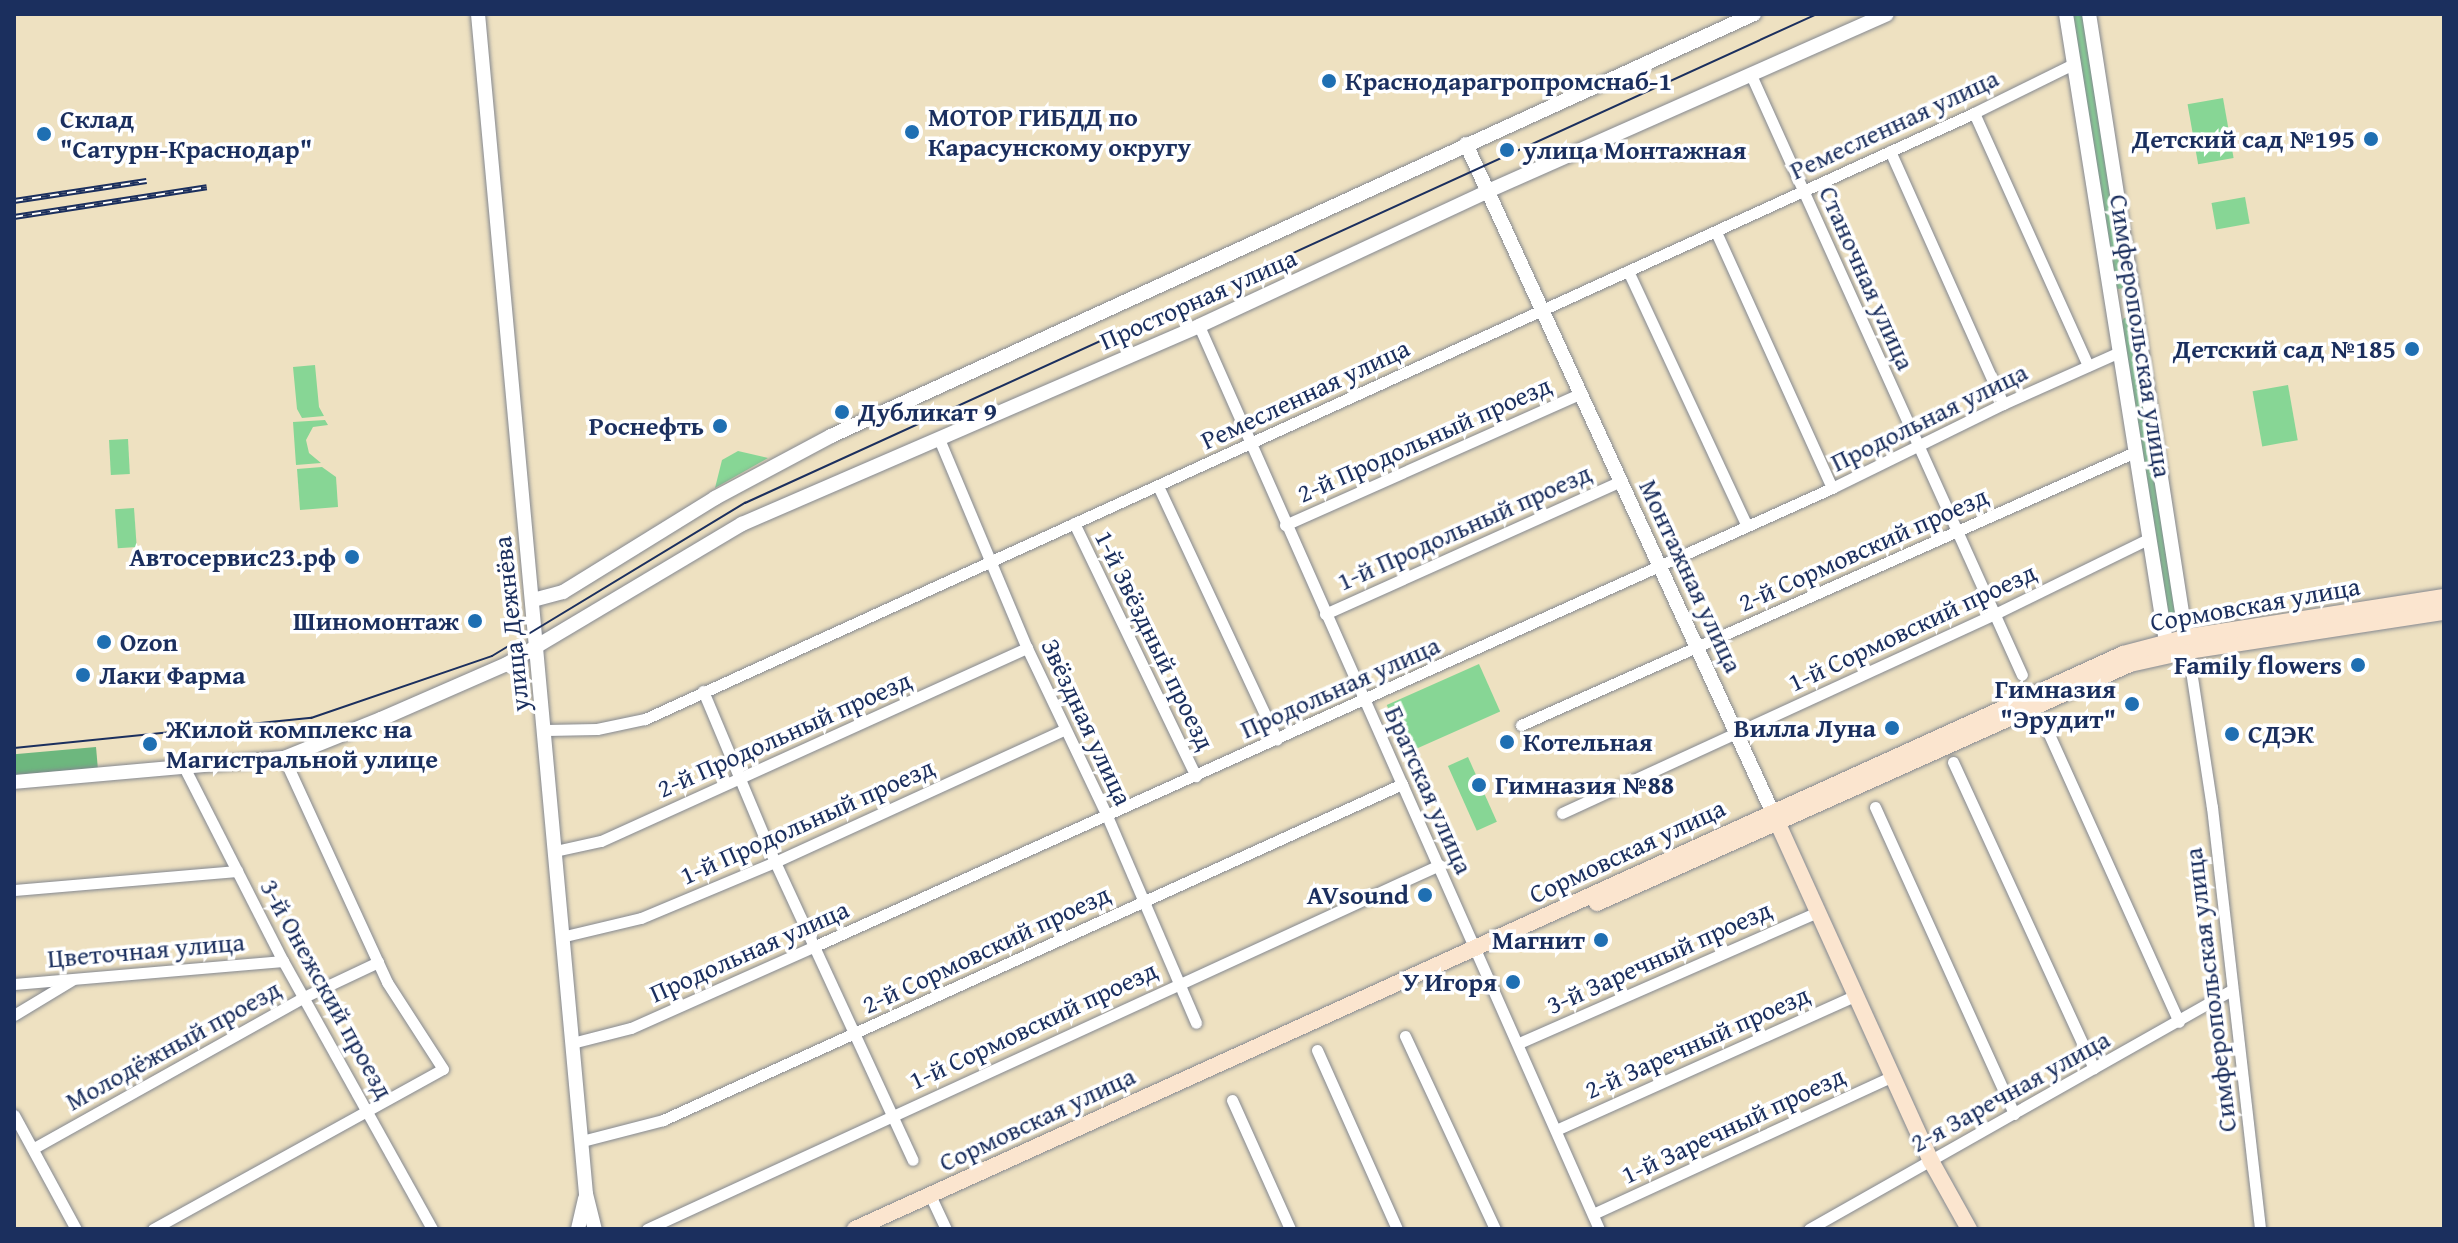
<!DOCTYPE html>
<meta charset="utf-8">
<style>
body{margin:0}
#map{position:relative;width:2458px;height:1243px;overflow:hidden;background:#eee1c1;font-family:"Gentium Book Plus",serif}
div>[style]{position:absolute}
[style*='--x']{left:calc(var(--x)*1px);top:calc(var(--y)*1px);width:calc(var(--w)*1px);rotate:calc(var(--a)*1deg)}
.green>*{inset:0;background:#87d695;transform-origin:0 0}
.forest>*{inset:0;background:#6db77e;transform-origin:0 0}
.roads{filter:drop-shadow(0 0 2px #848890) drop-shadow(0 0 2px #848890)}
.minor>*{height:11px;margin:-5.5px;padding:0 5.5px;transform-origin:5.5px;border-radius:5.5px;background:#fff}
.tertiary>*{height:14px;margin:-7px;padding:0 7px;transform-origin:7px;border-radius:7px;background:#fff}
.secondary>*{height:16px;margin:-8px;padding:0 8px;transform-origin:8px;border-radius:8px;background:#fbe5cf}
.tram>*{height:2px;margin:-1px;padding:0 1px;transform-origin:1px;border-radius:1px;background:#1b2f5e}
.rail>*{height:6px;margin-top:-3px;transform-origin:0;background:repeating-linear-gradient(90deg,#fff 0 9px,#1b2f5e 0 18px);box-sizing:border-box;border-block:2px solid #1b2f5e}
.dots>*{width:22px;height:22px;translate:-50% -50%;box-sizing:border-box;border:4px solid #fff;border-radius:50%}
span{translate:-50% -50%;white-space:nowrap;text-align:center;line-height:1.15;-webkit-text-stroke:7px #fff;paint-order:stroke}
.poi-label{font-size:26px;color:#1b2f5e;font-weight:700}
.left{translate:0 -50%;text-align:left}
.right{translate:-100% -50%;text-align:right}
.street-label{font-size:26px;color:#1b2f5e}
.frame{position:absolute;inset:0;border:16px solid #1b2f5e;pointer-events:none}
</style>
<div id="map">
<div class="green">
<i style="clip-path:polygon(2073px 14px,2083px 14px,2124px 288px,2118px 289px,2115px 285px)"></i>
<i style="left:2223px;top:98px;width:61px;height:36px;rotate:80deg"></i>
<i style="left:2245px;top:197px;width:27px;height:34px;rotate:80deg"></i>
<i style="clip-path:polygon(2124px 318px,2130px 320px,2178px 615px,2168px 618px,2121px 323px)"></i>
<i style="clip-path:polygon(315px 365px,319px 407px,324px 416px,302px 418px,297px 409px,293px 367px)"></i>
<i style="left:2288px;top:385px;width:56px;height:36px;rotate:80deg"></i>
<i style="clip-path:polygon(325px 420px,328px 425px,313px 427px,306px 440px,309px 453px,321px 463px,296px 465px,293px 422px)"></i>
<i style="left:128px;top:439px;width:35px;height:19px;rotate:87deg"></i>
<i style="clip-path:polygon(738px 451px,768px 458px,715px 488px,722px 460px)"></i>
<i style="clip-path:polygon(322px 467px,336px 477px,338px 507px,300px 510px,297px 469px)"></i>
<i style="left:134px;top:508px;width:39px;height:19px;rotate:86deg"></i>
<i style="left:1479px;top:664px;width:52px;height:101px;rotate:66deg"></i>
<i style="left:1468px;top:757px;width:71px;height:22px;rotate:66deg"></i>
</div>
<div class="forest">
<i style="left:96px;top:747px;width:21px;height:82px;rotate:85deg"></i>
</div>
<div class="roads">
<div class="minor">
<i style="--x:1751;--y:75;--w:658;--a:65.69"></i>
<i style="--x:1974;--y:113;--w:277;--a:65.7"></i>
<i style="--x:1890;--y:151;--w:277;--a:65.9"></i>
<i style="--x:1716;--y:232;--w:281;--a:65.6"></i>
<i style="--x:1628;--y:271;--w:281;--a:65"></i>
<i style="--x:1199;--y:326;--w:988;--a:66.11"></i>
<i style="--x:939;--y:439;--w:227;--a:67.2"></i>
<i style="--x:1027;--y:648;--w:186;--a:64.5"></i>
<i style="--x:1107;--y:816;--w:225;--a:66.7"></i>
<i style="--x:1158;--y:486;--w:280;--a:64.9"></i>
<i style="--x:1074;--y:523;--w:281;--a:64.3"></i>
<i style="--x:1285;--y:525;--w:324;--a:-24"></i>
<i style="--x:1325;--y:614;--w:325;--a:-24.2"></i>
<i style="--x:2188;--y:651;--w:158;--a:81.3"></i>
<i style="--x:2212;--y:807;--w:425;--a:83.5"></i>
<i style="--x:703;--y:691;--w:186;--a:67.2"></i>
<i style="--x:775;--y:862;--w:328;--a:65.2"></i>
<i style="--x:1521;--y:725;--w:672;--a:-23.97"></i>
<i style="--x:546;--y:730;--w:51;--a:-1.1"></i>
<i style="--x:597;--y:729;--w:49;--a:-11.8"></i>
<i style="--x:645;--y:719;--w:1461;--a:-24.51"></i>
<i style="--x:1974;--y:113;--w:110;--a:-26.3"></i>
<i style="--x:2048;--y:732;--w:318;--a:65.7"></i>
<i style="--x:1953;--y:762;--w:337;--a:65.3"></i>
<i style="--x:185;--y:769;--w:216;--a:63"></i>
<i style="--x:283;--y:961;--w:307;--a:60.9"></i>
<i style="--x:1875;--y:807;--w:337;--a:65.6"></i>
<i style="--x:1562;--y:813;--w:479;--a:-24.7"></i>
<i style="--x:1997;--y:613;--w:168;--a:-26.1"></i>
<i style="--x:555;--y:851;--w:47;--a:-12.3"></i>
<i style="--x:601;--y:841;--w:468;--a:-24.4"></i>
<i style="--x:14;--y:890;--w:224;--a:-4.9"></i>
<i style="--x:561;--y:937;--w:82;--a:-13.4"></i>
<i style="--x:641;--y:918;--w:145;--a:-22.7"></i>
<i style="--x:775;--y:862;--w:319;--a:-24.6"></i>
<i style="--x:14;--y:984;--w:270;--a:-4.9"></i>
<i style="--x:14;--y:1015;--w:68;--a:-31.1"></i>
<i style="--x:1405;--y:1036;--w:213;--a:65"></i>
<i style="--x:572;--y:1043;--w:61;--a:-14.3"></i>
<i style="--x:631;--y:1028;--w:199;--a:-24"></i>
<i style="--x:813;--y:947;--w:1118;--a:-24.25"></i>
<i style="--x:1832;--y:488;--w:191;--a:-26.2"></i>
<i style="--x:2003;--y:404;--w:127;--a:-24.1"></i>
<i style="--x:1519;--y:1043;--w:326;--a:-23.7"></i>
<i style="--x:1317;--y:1050;--w:196;--a:65.9"></i>
<i style="--x:1232;--y:1100;--w:141;--a:65.8"></i>
<i style="--x:14;--y:1115;--w:130;--a:61.5"></i>
<i style="--x:1556;--y:1130;--w:329;--a:-24.2"></i>
<i style="--x:582;--y:1141;--w:84;--a:-14.5"></i>
<i style="--x:663;--y:1120;--w:812;--a:-24.45"></i>
<i style="--x:34;--y:1148;--w:309;--a:-29.2"></i>
<i style="--x:304;--y:997;--w:82;--a:-25.3"></i>
<i style="--x:930;--y:1195;--w:38;--a:65"></i>
<i style="--x:1593;--y:1214;--w:330;--a:-24.7"></i>
<i style="--x:153;--y:1229;--w:331;--a:-28.9"></i>
<i style="--x:443;--y:1069;--w:103;--a:-122.8"></i>
<i style="--x:387;--y:982;--w:247;--a:-114.7"></i>
<i style="--x:647;--y:1229;--w:872;--a:-24.68"></i>
<i style="--x:1809;--y:1229;--w:486;--a:-29.5"></i>
</div>
<div class="tertiary">
<i style="--x:478;--y:14;--w:1185;--a:84.77"></i>
<i style="--x:586;--y:1194;--w:36;--a:76"></i>
<i style="--x:2066;--y:14;--w:618;--a:80.96"></i>
<i style="--x:2163;--y:624;--w:17;--a:80"></i>
<i style="--x:2166;--y:641;--w:24;--a:24"></i>
<i style="--x:2188;--y:651;--w:645;--a:-98.83"></i>
<i style="--x:1466;--y:144;--w:734;--a:65.36"></i>
<i style="--x:533;--y:600;--w:31;--a:-15"></i>
<i style="--x:563;--y:592;--w:179;--a:-31.7"></i>
<i style="--x:715;--y:498;--w:132;--a:-28.1"></i>
<i style="--x:831;--y:436;--w:1015;--a:-24.57"></i>
<i style="--x:14;--y:782;--w:271;--a:-5.1"></i>
<i style="--x:284;--y:758;--w:105;--a:-21.9"></i>
<i style="--x:381;--y:719;--w:137;--a:-23.6"></i>
<i style="--x:507;--y:664;--w:274;--a:-30.8"></i>
<i style="--x:742;--y:524;--w:498;--a:-23.4"></i>
<i style="--x:1199;--y:326;--w:319;--a:-25"></i>
<i style="--x:1488;--y:191;--w:436;--a:-23.9"></i>
<i style="--x:578;--y:1229;--w:31;--a:-77"></i>
</div>
<div class="secondary">
<i style="--x:1774;--y:815;--w:380;--a:65.6"></i>
<i style="--x:1931;--y:1161;--w:78;--a:60.8"></i>
<i style="--x:1597;--y:903;--w:584;--a:-24.15"></i>
<i style="--x:2130;--y:664;--w:59;--a:-12.6"></i>
<i style="--x:2188;--y:651;--w:259;--a:-8.7"></i>
<i style="--x:855;--y:1229;--w:1392;--a:-24.39"></i>
<i style="--x:2123;--y:654;--w:67;--a:-14.7"></i>
<i style="--x:2188;--y:637;--w:259;--a:-8.9"></i>
</div>
</div>
<div class="tram">
<i style="--x:14;--y:748;--w:299;--a:-5.8"></i>
<i style="--x:311;--y:718;--w:191;--a:-18.9"></i>
<i style="--x:492;--y:656;--w:296;--a:-31.2"></i>
<i style="--x:745;--y:503;--w:1178;--a:-24.52"></i>
</div>
<div class="rail">
<i style="--x:14;--y:201;--w:134;--a:-8.6"></i>
<i style="--x:14;--y:217;--w:195;--a:-8.8"></i>
</div>
<div class="dots">
<i style="left:1329px;top:81px;background:#1f6fb2"></i>
<i style="left:912px;top:132px;background:#1f6fb2"></i>
<i style="left:44px;top:134px;background:#1f6fb2"></i>
<i style="left:2371px;top:139px;background:#1f6fb2"></i>
<i style="left:1507px;top:150px;background:#1f6fb2"></i>
<i style="left:2412px;top:349px;background:#1f6fb2"></i>
<i style="left:842px;top:412px;background:#1f6fb2"></i>
<i style="left:720px;top:426px;background:#1f6fb2"></i>
<i style="left:352px;top:557px;background:#1f6fb2"></i>
<i style="left:475px;top:621px;background:#1f6fb2"></i>
<i style="left:104px;top:642px;background:#1f6fb2"></i>
<i style="left:2358px;top:665px;background:#1f6fb2"></i>
<i style="left:83px;top:675px;background:#1f6fb2"></i>
<i style="left:2132px;top:704px;background:#1f6fb2"></i>
<i style="left:1892px;top:728px;background:#1f6fb2"></i>
<i style="left:2232px;top:734px;background:#1f6fb2"></i>
<i style="left:1507px;top:742px;background:#1f6fb2"></i>
<i style="left:150px;top:744px;background:#1f6fb2"></i>
<i style="left:1479px;top:785px;background:#1f6fb2"></i>
<i style="left:1425px;top:895px;background:#1f6fb2"></i>
<i style="left:1601px;top:940px;background:#1f6fb2"></i>
<i style="left:1513px;top:982px;background:#1f6fb2"></i>
</div>
<div class="poi-label">
<span class="left" style="left:1345px;top:81px">Краснодарагропромснаб-1</span>
<span class="left" style="left:928px;top:132px">МОТОР ГИБДД по<br>Карасунскому округу</span>
<span class="left" style="left:60px;top:134px">Склад<br>"Сатурн-Краснодар"</span>
<span class="right" style="left:2355px;top:139px">Детский сад №195</span>
<span class="left" style="left:1523px;top:150px">улица Монтажная</span>
<span class="right" style="left:2396px;top:349px">Детский сад №185</span>
<span class="left" style="left:858px;top:412px">Дубликат 9</span>
<span class="right" style="left:704px;top:426px">Роснефть</span>
<span class="right" style="left:336px;top:557px">Автосервис23.рф</span>
<span class="right" style="left:459px;top:621px">Шиномонтаж</span>
<span class="left" style="left:120px;top:642px">Ozon</span>
<span class="right" style="left:2342px;top:665px">Family flowers</span>
<span class="left" style="left:99px;top:675px">Лаки Фарма</span>
<span class="right" style="left:2116px;top:704px">Гимназия<br>"Эрудит"</span>
<span class="right" style="left:1876px;top:728px">Вилла Луна</span>
<span class="left" style="left:166px;top:744px">Жилой комплекс на<br>Магистральной улице</span>
<span class="left" style="left:2248px;top:734px">СДЭК</span>
<span class="left" style="left:1523px;top:742px">Котельная</span>
<span class="left" style="left:1495px;top:785px">Гимназия №88</span>
<span class="right" style="left:1409px;top:895px">AVsound</span>
<span class="right" style="left:1585px;top:940px">Магнит</span>
<span class="right" style="left:1497px;top:982px">У Игоря</span>
</div>
<div class="street-label">
<span style="left:1894px;top:124px;rotate:-25deg">Ремесленная улица</span>
<span style="left:1867px;top:278px;rotate:66deg">Станочная улица</span>
<span style="left:1198px;top:299px;rotate:-24deg">Просторная улица</span>
<span style="left:2141px;top:336px;rotate:81deg">Симферопольская улица</span>
<span style="left:1305px;top:394px;rotate:-25deg">Ремесленная улица</span>
<span style="left:1929px;top:417px;rotate:-26deg">Продольная улица</span>
<span style="left:1424px;top:439px;rotate:-24deg">2-й Продольный проезд</span>
<span style="left:1464px;top:527px;rotate:-24deg">1-й Продольный проезд</span>
<span style="left:1863px;top:549px;rotate:-24deg">2-й Сормовский проезд</span>
<span style="left:1691px;top:576px;rotate:65deg">Монтажная улица</span>
<span style="left:2255px;top:604px;rotate:-10deg">Сормовская улица</span>
<span style="left:511px;top:624px;rotate:-96deg">улица Дежнёва</span>
<span style="left:1912px;top:627px;rotate:-25deg">1-й Сормовский проезд</span>
<span style="left:1155px;top:640px;rotate:64deg">1-й Звёздный проезд</span>
<span style="left:1340px;top:687px;rotate:-24deg">Продольная улица</span>
<span style="left:1087px;top:722px;rotate:65deg">Звёздная улица</span>
<span style="left:784px;top:734px;rotate:-24deg">2-й Продольный проезд</span>
<span style="left:1429px;top:790px;rotate:66deg">Братская улица</span>
<span style="left:807px;top:821px;rotate:-24deg">1-й Продольный проезд</span>
<span style="left:1627px;top:851px;rotate:-25deg">Сормовская улица</span>
<span style="left:986px;top:949px;rotate:-25deg">2-й Сормовский проезд</span>
<span style="left:146px;top:950px;rotate:-5deg">Цветочная улица</span>
<span style="left:749px;top:951px;rotate:-24deg">Продольная улица</span>
<span style="left:1659px;top:957px;rotate:-24deg">3-й Заречный проезд</span>
<span style="left:327px;top:989px;rotate:61deg">3-й Онежский проезд</span>
<span style="left:2210px;top:990px;rotate:-97deg">Симферопольская улица</span>
<span style="left:1033px;top:1025px;rotate:-25deg">1-й Сормовский проезд</span>
<span style="left:1697px;top:1042px;rotate:-24deg">2-й Заречный проезд</span>
<span style="left:173px;top:1045px;rotate:-29deg">Молодёжный проезд</span>
<span style="left:2010px;top:1091px;rotate:-29deg">2-я Заречная улица</span>
<span style="left:1037px;top:1119px;rotate:-25deg">Сормовская улица</span>
<span style="left:1733px;top:1125px;rotate:-25deg">1-й Заречный проезд</span>
</div>
<div class="frame"></div>
</div>
